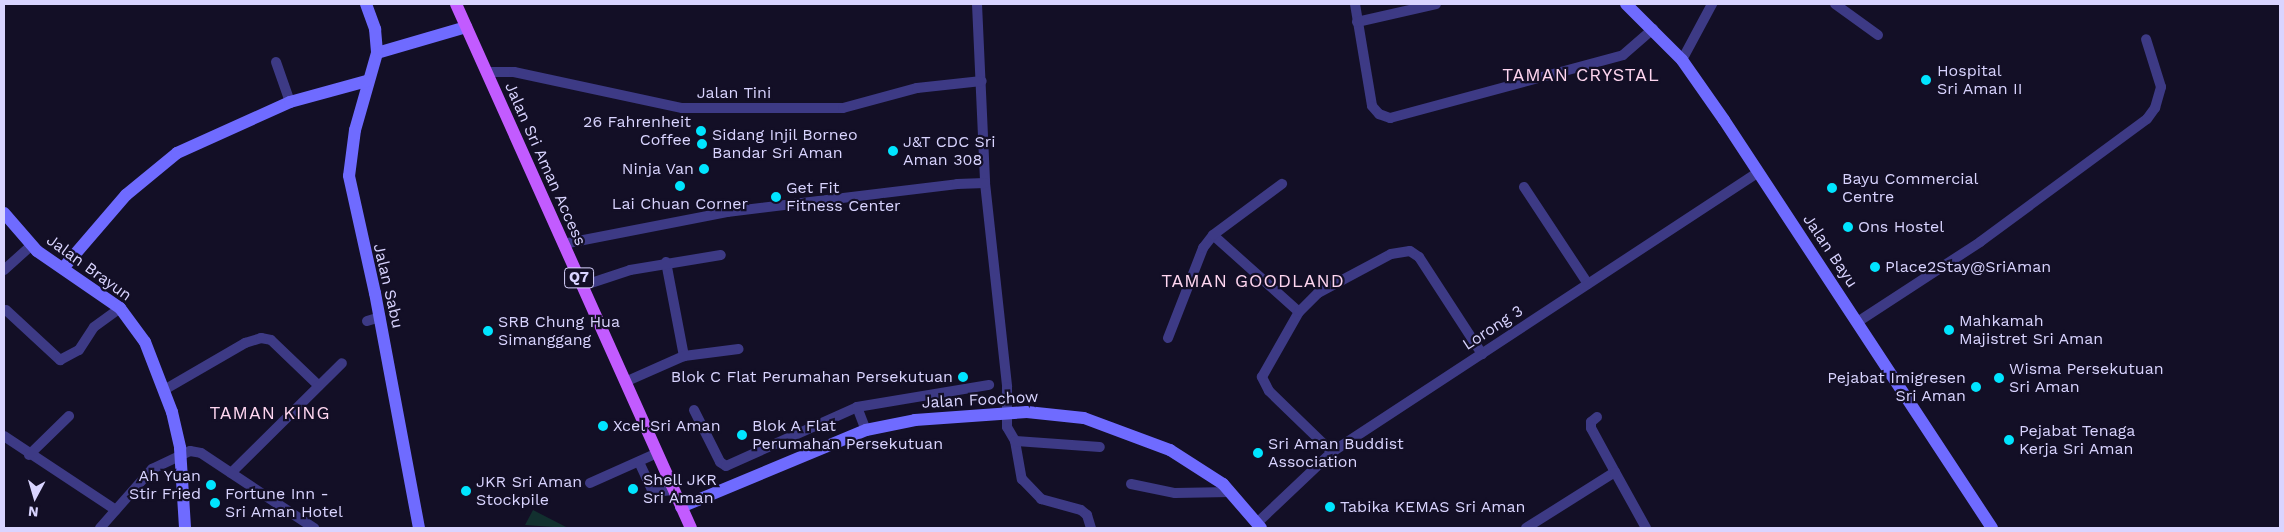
<!DOCTYPE html>
<style>
body{margin:0}
#map{position:relative;width:2284px;height:532px;overflow:hidden;background:#130f26;font-family:"Work Sans",sans-serif}
div>[style]{position:absolute}
[style*='--x']{left:calc(var(--x)*1px);top:calc(var(--y)*1px);width:calc(var(--w)*1px);rotate:calc(var(--a)*1deg)}
.green>*{inset:0;background:#12302f}
.street>*{height:10px;margin:-5px;padding:0 5px;transform-origin:5px;border-radius:5px;background:#3d3a85}
.secondary>*{height:12px;margin:-6px;padding:0 6px;transform-origin:6px;border-radius:6px;background:#6f6bff}
.primary>*{height:12px;margin:-6px;padding:0 6px;transform-origin:6px;border-radius:6px;background:#c25bff}
.dots>*{width:14px;height:14px;translate:-50% -50%;box-sizing:border-box;border:2px solid #130f26;border-radius:50%}
span{translate:-50% -50%;white-space:nowrap;text-align:center;line-height:1.15;-webkit-text-stroke:4.5px #130f26;paint-order:stroke}
.shield-label span{padding:1px 4px;background:#130f26;border:1px solid;border-radius:4px;-webkit-text-stroke-width:0}
.shield-label{font-size:15px;color:#d9d4ff;font-weight:700}
.poi-label{font-size:16px;color:#d9d4ff}
.left{translate:0 -50%;text-align:left}
.right{translate:-100% -50%;text-align:right}
.street-label{font-size:16px;color:#d9d4ff}
.neighbourhood-label{font-size:18px;color:#ffd6f0;letter-spacing:1px}
.frame{position:absolute;inset:0;border:5px solid #d9d4ff;pointer-events:none}
.north{position:absolute;left:10px;top:472px;width:50px;height:50px;-webkit-text-stroke:4px #130f26;paint-order:stroke;rotate:186deg;font-size:14px;font-weight:700;line-height:20px;text-align:center;color:#d9d4ff}
.north::after{content:'';display:block;margin:auto;width:18px;height:22px;background:#d9d4ff;clip-path:polygon(50% 0,100% 100%,50% 72%,0 100%)}
</style>
<div id="map">
<div class="green">
<i style="clip-path:polygon(533px 510px,568px 528px,525px 525px)"></i>
</div>
<div class="street">
<i style="--x:977;--y:4;--w:179;--a:87.4"></i>
<i style="--x:985;--y:183;--w:205;--a:83.8"></i>
<i style="--x:1007;--y:387;--w:40;--a:90"></i>
<i style="--x:1007;--y:427;--w:16;--a:60"></i>
<i style="--x:1015;--y:441;--w:39;--a:80"></i>
<i style="--x:1022;--y:479;--w:28;--a:46"></i>
<i style="--x:1041;--y:499;--w:41;--a:15.4"></i>
<i style="--x:1081;--y:510;--w:8;--a:40"></i>
<i style="--x:1087;--y:515;--w:14;--a:73"></i>
<i style="--x:1355;--y:4;--w:103;--a:80.5"></i>
<i style="--x:1372;--y:106;--w:11;--a:49"></i>
<i style="--x:1379;--y:114;--w:12;--a:20"></i>
<i style="--x:1390;--y:118;--w:241;--a:-15.1"></i>
<i style="--x:1623;--y:55;--w:40;--a:-41"></i>
<i style="--x:1835;--y:4;--w:53;--a:35.8"></i>
<i style="--x:1357;--y:22;--w:81;--a:-12.8"></i>
<i style="--x:1682;--y:60;--w:64;--a:-61.8"></i>
<i style="--x:276;--y:62;--w:42;--a:70.7"></i>
<i style="--x:487;--y:72;--w:27;--a:0"></i>
<i style="--x:514;--y:72;--w:172;--a:12.1"></i>
<i style="--x:682;--y:108;--w:161;--a:0"></i>
<i style="--x:843;--y:108;--w:77;--a:-15.1"></i>
<i style="--x:917;--y:88;--w:65;--a:-6.1"></i>
<i style="--x:1524;--y:187;--w:116;--a:56.6"></i>
<i style="--x:1213;--y:235;--w:115;--a:41.8"></i>
<i style="--x:563;--y:244;--w:167;--a:-11"></i>
<i style="--x:727;--y:212;--w:232;--a:-6.9"></i>
<i style="--x:957;--y:184;--w:28;--a:-2"></i>
<i style="--x:666;--y:262;--w:96;--a:79.2"></i>
<i style="--x:4;--y:270;--w:36;--a:-42"></i>
<i style="--x:582;--y:286;--w:51;--a:-18.4"></i>
<i style="--x:630;--y:270;--w:92;--a:-9.4"></i>
<i style="--x:6;--y:310;--w:74;--a:42.8"></i>
<i style="--x:60;--y:360;--w:21;--a:-28"></i>
<i style="--x:79;--y:350;--w:27;--a:-57"></i>
<i style="--x:94;--y:327;--w:32;--a:-36"></i>
<i style="--x:367;--y:321;--w:14;--a:-17"></i>
<i style="--x:1859;--y:321;--w:145;--a:-33.1"></i>
<i style="--x:1980;--y:242;--w:207;--a:-36.4"></i>
<i style="--x:2147;--y:119;--w:14;--a:-54"></i>
<i style="--x:2155;--y:108;--w:22;--a:-74"></i>
<i style="--x:2161;--y:87;--w:50;--a:-107.4"></i>
<i style="--x:1168;--y:338;--w:97;--a:-68.7"></i>
<i style="--x:1203;--y:248;--w:16;--a:-52"></i>
<i style="--x:1213;--y:235;--w:86;--a:-36.5"></i>
<i style="--x:625;--y:382;--w:64;--a:-23.8"></i>
<i style="--x:684;--y:356;--w:55;--a:-7.3"></i>
<i style="--x:164;--y:390;--w:94;--a:-30.1"></i>
<i style="--x:245;--y:343;--w:17;--a:-17"></i>
<i style="--x:261;--y:338;--w:10;--a:11"></i>
<i style="--x:271;--y:340;--w:66;--a:43.8"></i>
<i style="--x:857;--y:407;--w:25;--a:69"></i>
<i style="--x:694;--y:410;--w:58;--a:63.4"></i>
<i style="--x:720;--y:462;--w:7;--a:34"></i>
<i style="--x:726;--y:466;--w:144;--a:-24.2"></i>
<i style="--x:857;--y:407;--w:134;--a:-9.5"></i>
<i style="--x:1597;--y:417;--w:8;--a:140"></i>
<i style="--x:1591;--y:422;--w:6;--a:90"></i>
<i style="--x:1591;--y:428;--w:50;--a:61.4"></i>
<i style="--x:4;--y:436;--w:134;--a:33.5"></i>
<i style="--x:1015;--y:441;--w:85;--a:4"></i>
<i style="--x:1332;--y:452;--w:88;--a:-135.9"></i>
<i style="--x:1269;--y:391;--w:16;--a:-117"></i>
<i style="--x:1262;--y:377;--w:75;--a:-60.4"></i>
<i style="--x:1299;--y:312;--w:27;--a:-45"></i>
<i style="--x:1318;--y:293;--w:83;--a:-28.1"></i>
<i style="--x:1391;--y:254;--w:19;--a:-9"></i>
<i style="--x:1410;--y:251;--w:11;--a:34"></i>
<i style="--x:1419;--y:257;--w:116;--a:57"></i>
<i style="--x:29;--y:455;--w:56;--a:-44.3"></i>
<i style="--x:639;--y:462;--w:33;--a:65"></i>
<i style="--x:653;--y:492;--w:20;--a:-6"></i>
<i style="--x:231;--y:473;--w:156;--a:-44.7"></i>
<i style="--x:590;--y:483;--w:73;--a:-24.1"></i>
<i style="--x:1131;--y:484;--w:45;--a:11.6"></i>
<i style="--x:1175;--y:493;--w:55;--a:-1"></i>
<i style="--x:1257;--y:523;--w:103;--a:-43.4"></i>
<i style="--x:1332;--y:452;--w:508;--a:-33.28"></i>
<i style="--x:100;--y:528;--w:79;--a:-48.6"></i>
<i style="--x:152;--y:469;--w:42;--a:-25.3"></i>
<i style="--x:190;--y:451;--w:11;--a:10"></i>
<i style="--x:201;--y:453;--w:136;--a:33.6"></i>
<i style="--x:1526;--y:528;--w:105;--a:-32.2"></i>
<i style="--x:1615;--y:472;--w:64;--a:61"></i>
</div>
<div class="secondary">
<i style="--x:366;--y:4;--w:27;--a:70"></i>
<i style="--x:375;--y:29;--w:24;--a:85"></i>
<i style="--x:377;--y:53;--w:93;--a:-16.3"></i>
<i style="--x:1626;--y:4;--w:79;--a:45"></i>
<i style="--x:1682;--y:60;--w:73;--a:55"></i>
<i style="--x:1724;--y:120;--w:488;--a:56.7"></i>
<i style="--x:377;--y:53;--w:80;--a:105.9"></i>
<i style="--x:355;--y:130;--w:46;--a:97.4"></i>
<i style="--x:349;--y:176;--w:120;--a:77.5"></i>
<i style="--x:375;--y:293;--w:239;--a:79.4"></i>
<i style="--x:4;--y:213;--w:50;--a:49"></i>
<i style="--x:37;--y:251;--w:101;--a:34.5"></i>
<i style="--x:120;--y:308;--w:42;--a:53.7"></i>
<i style="--x:145;--y:342;--w:75;--a:68.9"></i>
<i style="--x:172;--y:412;--w:37;--a:77"></i>
<i style="--x:180;--y:448;--w:80;--a:86.4"></i>
<i style="--x:64;--y:267;--w:95;--a:-49.3"></i>
<i style="--x:126;--y:195;--w:66;--a:-39.5"></i>
<i style="--x:177;--y:153;--w:124;--a:-24.3"></i>
<i style="--x:290;--y:102;--w:80;--a:-15.3"></i>
<i style="--x:681;--y:507;--w:200;--a:-22.6"></i>
<i style="--x:866;--y:430;--w:50;--a:-11.5"></i>
<i style="--x:915;--y:420;--w:112;--a:-4.1"></i>
<i style="--x:1027;--y:412;--w:57;--a:6"></i>
<i style="--x:1084;--y:418;--w:92;--a:20.4"></i>
<i style="--x:1170;--y:450;--w:63;--a:32.7"></i>
<i style="--x:1223;--y:484;--w:58;--a:49.2"></i>
</div>
<div class="primary">
<i style="--x:456;--y:4;--w:574;--a:65.85"></i>
</div>
<div class="dots">
<i style="left:1926px;top:80px;background:#00e5ff"></i>
<i style="left:701px;top:131px;background:#00e5ff"></i>
<i style="left:702px;top:144px;background:#00e5ff"></i>
<i style="left:893px;top:151px;background:#00e5ff"></i>
<i style="left:704px;top:169px;background:#00e5ff"></i>
<i style="left:680px;top:186px;background:#00e5ff"></i>
<i style="left:1832px;top:188px;background:#00e5ff"></i>
<i style="left:776px;top:197px;background:#00e5ff"></i>
<i style="left:1848px;top:227px;background:#00e5ff"></i>
<i style="left:1875px;top:267px;background:#00e5ff"></i>
<i style="left:1949px;top:330px;background:#00e5ff"></i>
<i style="left:488px;top:331px;background:#00e5ff"></i>
<i style="left:963px;top:377px;background:#00e5ff"></i>
<i style="left:1999px;top:378px;background:#00e5ff"></i>
<i style="left:1976px;top:387px;background:#00e5ff"></i>
<i style="left:603px;top:426px;background:#00e5ff"></i>
<i style="left:742px;top:435px;background:#00e5ff"></i>
<i style="left:2009px;top:440px;background:#00e5ff"></i>
<i style="left:1258px;top:453px;background:#00e5ff"></i>
<i style="left:211px;top:485px;background:#00e5ff"></i>
<i style="left:633px;top:489px;background:#00e5ff"></i>
<i style="left:466px;top:491px;background:#00e5ff"></i>
<i style="left:215px;top:503px;background:#00e5ff"></i>
<i style="left:1330px;top:507px;background:#00e5ff"></i>
</div>
<div class="shield-label">
<span style="left:579px;top:278px">Q7</span>
</div>
<div class="poi-label">
<span class="left" style="left:1937px;top:80px">Hospital<br>Sri Aman II</span>
<span class="right" style="left:691px;top:131px">26 Fahrenheit<br>Coffee</span>
<span class="left" style="left:712px;top:144px">Sidang Injil Borneo<br>Bandar Sri Aman</span>
<span class="left" style="left:903px;top:151px">J&amp;T CDC Sri<br>Aman 308</span>
<span class="right" style="left:694px;top:169px">Ninja Van</span>
<span class="left" style="left:1842px;top:188px">Bayu Commercial<br>Centre</span>
<span class="left" style="left:786px;top:197px">Get Fit<br>Fitness Center</span>
<span style="left:680px;top:204px">Lai Chuan Corner</span>
<span class="left" style="left:1858px;top:227px">Ons Hostel</span>
<span class="left" style="left:1885px;top:267px">Place2Stay@SriAman</span>
<span class="left" style="left:1959px;top:330px">Mahkamah<br>Majistret Sri Aman</span>
<span class="left" style="left:498px;top:331px">SRB Chung Hua<br>Simanggang</span>
<span class="left" style="left:2009px;top:378px">Wisma Persekutuan<br>Sri Aman</span>
<span class="right" style="left:953px;top:377px">Blok C Flat Perumahan Persekutuan</span>
<span class="right" style="left:1966px;top:387px">Pejabat Imigresen<br>Sri Aman</span>
<span class="left" style="left:613px;top:426px">Xcel Sri Aman</span>
<span class="left" style="left:752px;top:435px">Blok A Flat<br>Perumahan Persekutuan</span>
<span class="left" style="left:2019px;top:440px">Pejabat Tenaga<br>Kerja Sri Aman</span>
<span class="left" style="left:1268px;top:453px">Sri Aman Buddist<br>Association</span>
<span class="right" style="left:201px;top:485px">Ah Yuan<br>Stir Fried</span>
<span class="left" style="left:643px;top:489px">Shell JKR<br>Sri Aman</span>
<span class="left" style="left:476px;top:491px">JKR Sri Aman<br>Stockpile</span>
<span class="left" style="left:225px;top:503px">Fortune Inn -<br>Sri Aman Hotel</span>
<span class="left" style="left:1340px;top:507px">Tabika KEMAS Sri Aman</span>
</div>
<div class="street-label">
<span style="left:734px;top:93px">Jalan Tini</span>
<span style="left:545px;top:164px;rotate:66deg">Jalan Sri Aman Access</span>
<span style="left:1830px;top:251px;rotate:56deg">Jalan Bayu</span>
<span style="left:89px;top:268px;rotate:36deg">Jalan Brayun</span>
<span style="left:388px;top:286px;rotate:77deg">Jalan Sabu</span>
<span style="left:1493px;top:328px;rotate:-33deg">Lorong 3</span>
<span style="left:980px;top:400px;rotate:-3deg">Jalan Foochow</span>
</div>
<div class="neighbourhood-label">
<span style="left:1581px;top:75px">TAMAN CRYSTAL</span>
<span style="left:1253px;top:281px">TAMAN GOODLAND</span>
<span style="left:270px;top:413px">TAMAN KING</span>
</div>
<div class="frame"></div>
<div class="north">N</div>
</div>
